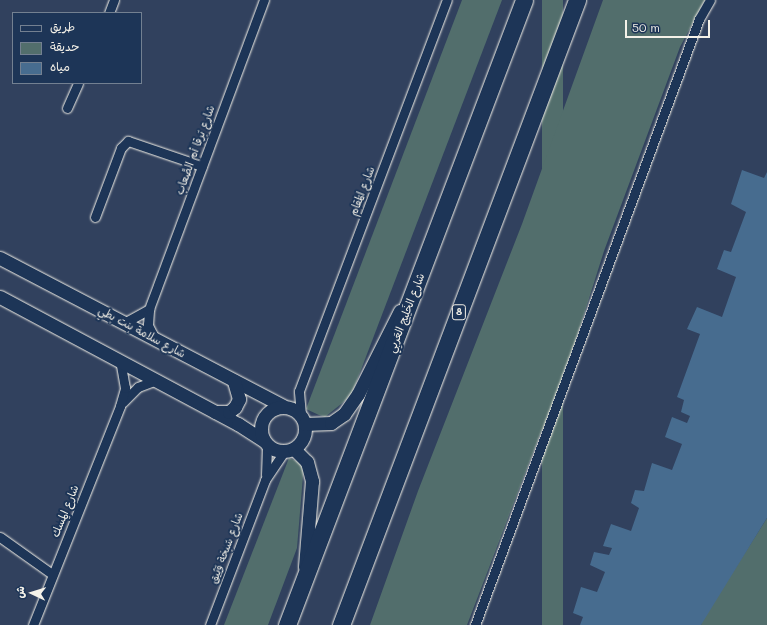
<!DOCTYPE html>
<meta charset="utf-8">
<style>
body{margin:0}
#map{position:relative;width:767px;height:625px;overflow:hidden;background:#31415e;font-family:Mali,"Playpen Sans Arabic",sans-serif}
div>[style]{position:absolute}
[style*='--x']{left:calc(var(--x)*1px);top:calc(var(--y)*1px);width:calc(var(--w)*1px);rotate:calc(var(--a)*1deg)}
.green>*{inset:0;background:#526e6c;transform-origin:0 0}
.water>*{inset:0;background:#476c8f}
.roads{filter:drop-shadow(0 0 1px #f4f1e8) drop-shadow(0 0 1px #f4f1e8)}
.street>*{height:9px;margin:-4.5px;padding:0 4.5px;transform-origin:4.5px;border-radius:4.5px;background:#1d3557}
.secondary>*{height:13px;margin:-6.5px;padding:0 6.5px;transform-origin:6.5px;border-radius:6.5px;background:#1d3557}
.secondary>.ring{margin:-6.5px;padding:0;box-sizing:content-box;background:none;border:13px solid #1d3557;border-radius:50%}
.highway>*{height:17px;margin:-8.5px;padding:0 8.5px;transform-origin:8.5px;border-radius:8.5px;background:#1d3557}
span{translate:-50% -50%;white-space:nowrap;text-align:center;line-height:1.15;-webkit-text-stroke:4px #1d3557;paint-order:stroke}
.shield-label span{padding:1px 3px;background:#1d3557;border:1px solid;border-radius:3px;-webkit-text-stroke-width:0}
.shield-label{font-size:10px;color:#f4f1e8;font-weight:700}
.street-label{font-size:11px;color:#f4f1e8}
.legend{position:absolute;left:12px;top:12px;width:130px;height:72px;box-sizing:border-box;background:#1d3557;border:1px solid #738091;margin:0;padding:5px 7px;list-style:none;font-size:12px;color:#f4f1e8}
.legend li{display:flex;align-items:center;gap:8px;height:20px}
.legend b{width:20px;border:1px solid #738091}
.north{position:absolute;left:12px;top:573px;width:40px;height:40px;-webkit-text-stroke:3px #1d3557;paint-order:stroke;rotate:274deg;font-size:11px;font-weight:700;line-height:16px;text-align:center;color:#f4f1e8}
.north::after{content:'';display:block;margin:auto;width:14px;height:18px;background:#f4f1e8;clip-path:polygon(50% 0,100% 100%,50% 72%,0 100%)}
.scale{position:absolute;left:625px;top:20px;width:85px;height:18px;box-sizing:border-box;border:2px solid #f4f1e8;border-top:0;padding-left:5px;font-size:12px;line-height:14px;white-space:nowrap;color:#f4f1e8;-webkit-text-stroke:3px #1d3557;paint-order:stroke}
</style>
<div id="map">
<div class="green">
<i style="clip-path:polygon(462px 0,502px 0,351px 396px,325px 417px,319px 415px,306px 409px)"></i>
<i style="left:542px;top:0;width:21px;height:668px"></i>
<i style="clip-path:polygon(603px 0,705px 0,680px 47px,604px 251px,574px 346px,467px 625px,370px 625px,418px 491px,522px 224px)"></i>
<i style="clip-path:polygon(289px 458px,304px 464px,297px 548px,268px 625px,224px 625px)"></i>
<i style="clip-path:polygon(767px 518px,767px 625px,701px 625px,703px 619px)"></i>
</div>
<div class="water">
<i style="clip-path:polygon(742px 170px,764px 178px,767px 172px,767px 518px,701px 625px,580px 625px,583px 617px,573px 613px,581px 587px,597px 592px,605px 572px,590px 565px,594px 552px,609px 555px,612px 548px,603px 546px,611px 524px,631px 531px,639px 508px,631px 503px,635px 490px,644px 491px,652px 463px,672px 470px,682px 444px,665px 437px,672px 417px,687px 423px,690px 416px,681px 412px,684px 400px,677px 397px,700px 334px,687px 329px,697px 307px,722px 317px,736px 277px,717px 269px,724px 250px,731px 252px,746px 212px,731px 204px)"></i>
</div>
<div class="roads">
<div class="street">
<i style="--x:109;--y:13;--w:14;--a:-69"></i>
<i style="--x:67;--y:108;--w:27;--a:-66"></i>
<i style="--x:95;--y:217;--w:74;--a:-69.4"></i>
<i style="--x:121;--y:148;--w:10;--a:-45"></i>
<i style="--x:128;--y:141;--w:78;--a:18.7"></i>
<i style="--x:124;--y:323;--w:29;--a:-29"></i>
<i style="--x:155;--y:339;--w:16;--a:-117"></i>
<i style="--x:148;--y:325;--w:16;--a:-86"></i>
<i style="--x:149;--y:309;--w:330;--a:-69.6"></i>
<i style="--x:123;--y:402;--w:21;--a:-45"></i>
<i style="--x:138;--y:387;--w:19;--a:-21"></i>
<i style="--x:301;--y:415;--w:24;--a:-95"></i>
<i style="--x:299;--y:391;--w:418;--a:-69.3"></i>
<i style="--x:266;--y:475;--w:30;--a:-88"></i>
<i style="--x:0;--y:537;--w:64;--a:35.4"></i>
<i style="--x:33;--y:625;--w:236;--a:-68.3"></i>
<i style="--x:120;--y:406;--w:19;--a:-74"></i>
<i style="--x:125;--y:388;--w:28;--a:-100"></i>
<i style="--x:210;--y:625;--w:155;--a:-69.2"></i>
<i style="--x:265;--y:480;--w:34;--a:-56"></i>
<i style="--x:475;--y:625;--w:646;--a:-69.71"></i>
<i style="--x:699;--y:19;--w:22;--a:-60"></i>
</div>
<div class="secondary">
<i style="--x:0;--y:258;--w:319;--a:27.6"></i>
<i style="--x:0;--y:297;--w:270;--a:28.1"></i>
<i style="--x:238;--y:424;--w:31;--a:33"></i>
<i class="ring" style="left:261px;top:407px;width:31px;height:31px"></i>
<i style="--x:215;--y:412;--w:14;--a:0"></i>
<i style="--x:229;--y:412;--w:8;--a:-40"></i>
<i style="--x:235;--y:407;--w:9;--a:-63"></i>
<i style="--x:239;--y:399;--w:19;--a:-106"></i>
<i style="--x:305;--y:424;--w:26;--a:-2"></i>
<i style="--x:331;--y:423;--w:16;--a:-35"></i>
<i style="--x:344;--y:414;--w:24;--a:-55"></i>
<i style="--x:358;--y:394;--w:93;--a:-63.2"></i>
<i style="--x:294;--y:449;--w:18;--a:45"></i>
<i style="--x:307;--y:462;--w:20;--a:75"></i>
<i style="--x:312;--y:481;--w:86;--a:94.7"></i>
</div>
<div class="highway">
<i style="--x:287;--y:625;--w:668;--a:-69.23"></i>
<i style="--x:341;--y:625;--w:668;--a:-69.31"></i>
</div>
</div>
<div class="shield-label">
<span style="left:459px;top:312px">8</span>
</div>
<div class="street-label">
<span style="left:195px;top:150px;rotate:-70deg">شارع بَرقا أم الصَّعاب</span>
<span style="left:362px;top:191px;rotate:-69deg">شارع المَقام</span>
<span style="left:406px;top:313px;rotate:-69deg">شارع الخَلِيج العَربِي</span>
<span style="left:142px;top:332px;rotate:28deg">شارع سلامة بنت بطي</span>
<span style="left:65px;top:511px;rotate:-68deg">شارع المِسك</span>
<span style="left:226px;top:548px;rotate:-69deg">شارع سَبخة وَثِيق</span>
</div>
<ul class="legend">
<li><b style="height:5px;background:#1d3557"></b>طريق</li>
<li><b style="height:11px;background:#526e6c"></b>حديقة</li>
<li><b style="height:11px;background:#476c8f"></b>مياه</li>
</ul>
<div class="north">ش</div>
<div class="scale">50 m</div>
</div>
